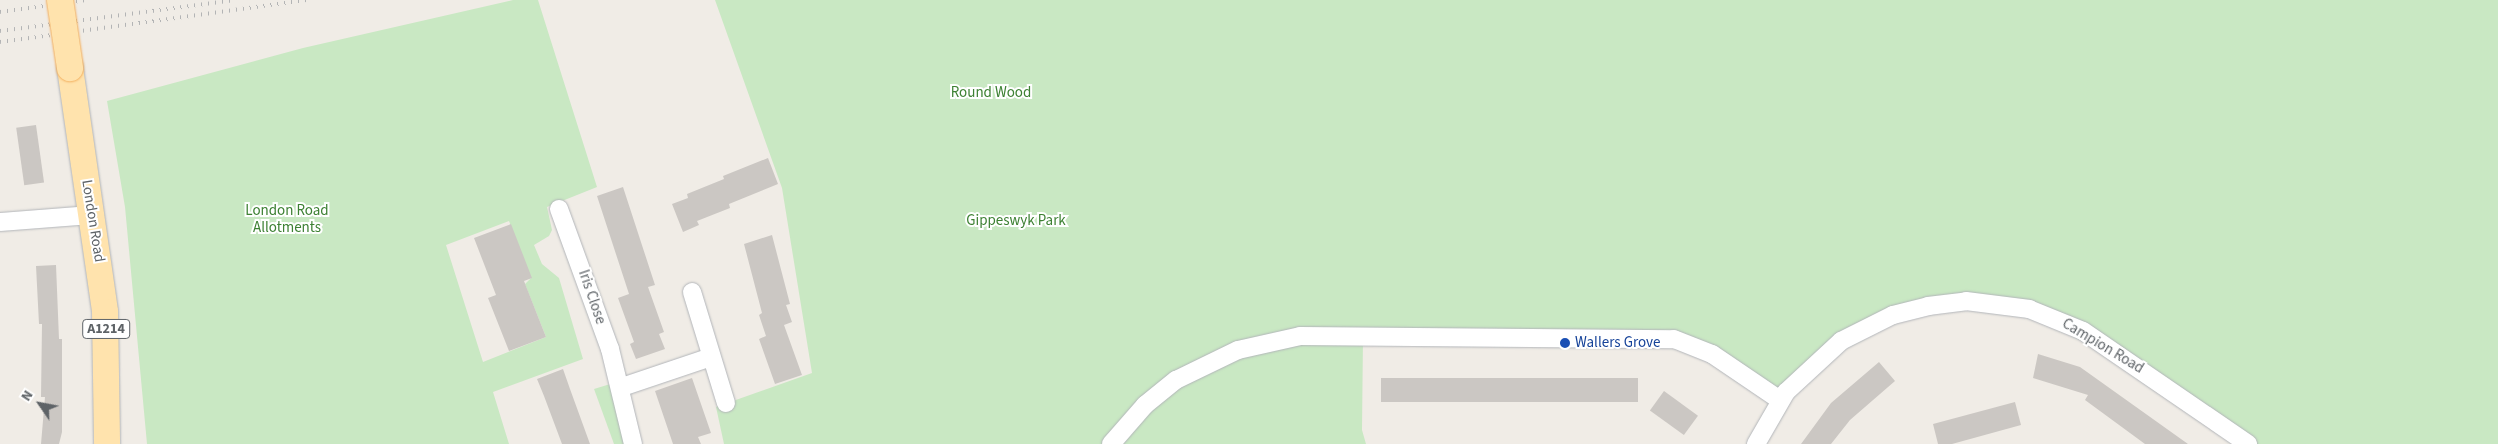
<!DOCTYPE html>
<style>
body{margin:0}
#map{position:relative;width:2498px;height:444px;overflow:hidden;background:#f0ece6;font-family:"Source Sans 3",sans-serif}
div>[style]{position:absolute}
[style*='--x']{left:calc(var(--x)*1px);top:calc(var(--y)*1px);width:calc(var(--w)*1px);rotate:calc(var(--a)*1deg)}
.green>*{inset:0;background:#c9e8c3}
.building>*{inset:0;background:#cbc7c3;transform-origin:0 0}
.roads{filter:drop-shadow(0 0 1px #b2b5b9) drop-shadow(0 0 1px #b2b5b9)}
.minor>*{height:18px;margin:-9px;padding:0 9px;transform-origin:9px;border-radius:9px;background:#fff}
.primary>*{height:26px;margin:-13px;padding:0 13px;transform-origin:13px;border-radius:13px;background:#ffe3ad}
.rail>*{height:4px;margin-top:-2px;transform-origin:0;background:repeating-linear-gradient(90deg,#b3b4b5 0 1px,transparent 0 7px)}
.bridges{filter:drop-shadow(0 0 1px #f3af5d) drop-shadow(0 0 1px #f3af5d)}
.primary-bridge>*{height:26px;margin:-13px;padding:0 13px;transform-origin:13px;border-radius:13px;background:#ffe3ad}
.dots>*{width:14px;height:14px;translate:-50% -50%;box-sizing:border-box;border:2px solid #fff;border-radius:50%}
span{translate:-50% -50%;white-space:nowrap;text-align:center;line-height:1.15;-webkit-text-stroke:4px #fff;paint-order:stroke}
.shield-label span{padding:1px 4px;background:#fff;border:1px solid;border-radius:4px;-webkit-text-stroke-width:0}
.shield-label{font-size:14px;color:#5e6367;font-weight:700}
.park-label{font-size:15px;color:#3d8133}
.street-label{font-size:15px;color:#5e6367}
.transit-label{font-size:15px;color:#164399}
.left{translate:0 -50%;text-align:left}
.north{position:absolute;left:15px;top:379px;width:50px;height:50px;-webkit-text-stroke:4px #fff;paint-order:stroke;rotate:303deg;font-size:14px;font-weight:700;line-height:20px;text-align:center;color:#5e6367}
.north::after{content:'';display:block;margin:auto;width:18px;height:22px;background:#5e6367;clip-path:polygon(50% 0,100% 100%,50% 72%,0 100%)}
</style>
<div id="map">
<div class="green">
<i style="clip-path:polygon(evenodd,513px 0,538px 0,597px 187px,547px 207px,552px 230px,549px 236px,534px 245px,542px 264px,559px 278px,583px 359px,493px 392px,509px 444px,147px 444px,125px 207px,107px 101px,303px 48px,513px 0,509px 221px,531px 278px,525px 284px,546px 337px,483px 362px,446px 245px,509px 221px)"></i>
<i style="clip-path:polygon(715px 0,2498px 0,2498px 444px,2248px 444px,2102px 342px,2005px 304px,1877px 321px,1780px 400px,1699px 347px,1363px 337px,1362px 430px,1366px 444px,724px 444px,716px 407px,812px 373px,782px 188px)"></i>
<i style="clip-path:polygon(620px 381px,633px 444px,614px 444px,594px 389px)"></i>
</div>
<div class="building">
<i style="left:36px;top:125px;width:58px;height:20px;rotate:82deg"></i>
<i style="clip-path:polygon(768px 158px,778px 184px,729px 204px,730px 208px,697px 221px,699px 225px,683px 232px,672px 204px,688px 198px,687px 194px,724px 179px,723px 176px)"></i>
<i style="clip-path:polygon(623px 187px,655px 285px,648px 287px,664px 332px,659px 334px,665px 349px,636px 359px,630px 344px,634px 342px,618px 298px,629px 294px,597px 196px)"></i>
<i style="clip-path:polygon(511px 224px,532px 278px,524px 281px,546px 337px,509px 351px,488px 298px,496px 295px,474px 238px)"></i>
<i style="clip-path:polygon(772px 235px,790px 304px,786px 305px,792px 322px,784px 325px,802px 375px,775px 384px,759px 339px,766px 336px,759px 315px,762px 313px,744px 244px)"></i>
<i style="clip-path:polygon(56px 265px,59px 339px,62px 339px,62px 432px,59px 444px,41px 444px,45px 397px,41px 397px,42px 324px,39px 324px,36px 266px)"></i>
<i style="clip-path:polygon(2038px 354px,2080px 367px,2188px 444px,2145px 444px,2085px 400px,2088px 395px,2033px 378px)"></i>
<i style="clip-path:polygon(1879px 362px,1895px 381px,1850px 420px,1831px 444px,1801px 444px,1831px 403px)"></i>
<i style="clip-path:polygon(563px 369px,570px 389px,590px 444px,562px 444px,544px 396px,537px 379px)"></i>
<i style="clip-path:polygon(692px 378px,711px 433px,698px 437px,701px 444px,673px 444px,655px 391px)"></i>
<i style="left:1381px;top:378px;width:257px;height:24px"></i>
<i style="left:1664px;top:391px;width:42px;height:24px;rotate:36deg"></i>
<i style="clip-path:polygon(2015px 402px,2021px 425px,1952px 444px,1938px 444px,1933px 424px)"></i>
</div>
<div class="roads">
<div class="minor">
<i style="--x:559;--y:209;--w:149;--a:70"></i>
<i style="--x:610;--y:349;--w:98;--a:76.4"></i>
<i style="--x:0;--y:222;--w:92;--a:-4.4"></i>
<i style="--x:692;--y:292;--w:116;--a:73"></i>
<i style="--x:622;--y:387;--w:94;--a:-18.6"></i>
<i style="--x:1111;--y:444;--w:52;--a:-48.9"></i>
<i style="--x:1145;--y:405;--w:40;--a:-39"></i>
<i style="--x:1176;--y:380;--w:69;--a:-25.8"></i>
<i style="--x:1238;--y:350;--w:64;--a:-12.7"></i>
<i style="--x:1300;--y:336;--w:374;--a:0.5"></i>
<i style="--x:1674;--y:339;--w:41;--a:21.5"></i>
<i style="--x:1712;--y:354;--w:82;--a:34.1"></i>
<i style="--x:1756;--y:444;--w:60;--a:-60"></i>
<i style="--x:1786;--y:392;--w:75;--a:-42.8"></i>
<i style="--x:1841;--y:341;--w:58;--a:-26.6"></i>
<i style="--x:1893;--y:315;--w:36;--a:-14"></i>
<i style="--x:1928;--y:306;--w:38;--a:-7"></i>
<i style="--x:1966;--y:301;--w:64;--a:7.2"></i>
<i style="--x:2029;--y:309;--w:58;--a:22.2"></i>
<i style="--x:2083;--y:331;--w:200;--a:34.4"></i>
</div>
<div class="primary">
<i style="--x:70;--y:68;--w:246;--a:81.8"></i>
<i style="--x:105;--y:312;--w:132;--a:89.1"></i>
</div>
</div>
<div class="rail">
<i style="--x:0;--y:12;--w:87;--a:-7.9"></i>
<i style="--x:0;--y:31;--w:237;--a:-7.5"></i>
<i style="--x:0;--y:42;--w:309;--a:-7.8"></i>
</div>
<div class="bridges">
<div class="primary-bridge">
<i style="--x:60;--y:0;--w:69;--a:81.6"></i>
</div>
</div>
<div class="dots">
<i style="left:1565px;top:343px;background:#1a4fb4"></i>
</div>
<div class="shield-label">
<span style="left:106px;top:329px">A1214</span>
</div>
<div class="park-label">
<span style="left:991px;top:93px">Round Wood</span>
<span style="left:287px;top:219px">London Road<br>Allotments</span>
<span style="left:1016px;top:221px">Gippeswyk Park</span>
</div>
<div class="street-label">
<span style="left:93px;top:221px;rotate:81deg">London Road</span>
<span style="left:592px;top:297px;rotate:71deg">Iris Close</span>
<span style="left:2103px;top:346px;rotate:31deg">Campion Road</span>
</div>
<div class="transit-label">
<span class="left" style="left:1575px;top:343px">Wallers Grove</span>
</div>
<div class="north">N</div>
</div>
